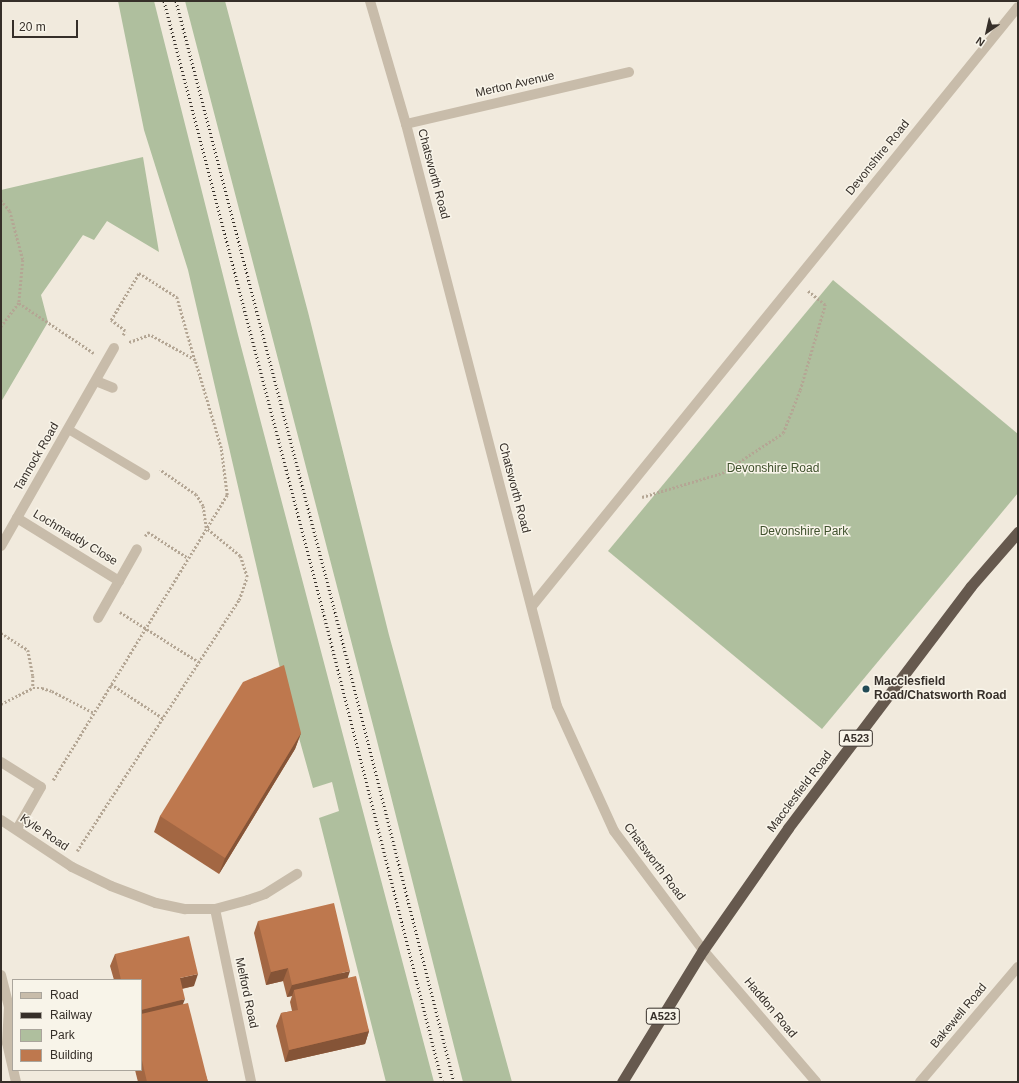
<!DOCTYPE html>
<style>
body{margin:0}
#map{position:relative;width:1019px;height:1083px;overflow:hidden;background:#f1eadd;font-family:Arial,sans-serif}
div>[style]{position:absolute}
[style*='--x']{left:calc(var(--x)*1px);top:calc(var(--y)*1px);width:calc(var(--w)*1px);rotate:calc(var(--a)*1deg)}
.green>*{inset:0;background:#afbf9e}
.path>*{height:2.5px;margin-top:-1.25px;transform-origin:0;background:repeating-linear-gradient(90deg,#b4a694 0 2px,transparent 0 4px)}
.service>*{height:9px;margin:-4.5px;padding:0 4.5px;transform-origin:4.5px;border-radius:4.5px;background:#c8bcaa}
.minor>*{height:10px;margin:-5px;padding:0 5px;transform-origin:5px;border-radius:5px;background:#c8bcaa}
.trunk>*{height:11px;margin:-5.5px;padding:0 5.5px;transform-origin:5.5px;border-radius:5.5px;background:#66594e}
.rail>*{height:3px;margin-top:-1.5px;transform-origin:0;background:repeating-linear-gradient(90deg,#362f29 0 1px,transparent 0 4px)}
.wall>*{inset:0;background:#a36743}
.shaded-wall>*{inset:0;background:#855437}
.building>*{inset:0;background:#be784e}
.dots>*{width:11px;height:11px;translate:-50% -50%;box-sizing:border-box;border:2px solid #f8f4e9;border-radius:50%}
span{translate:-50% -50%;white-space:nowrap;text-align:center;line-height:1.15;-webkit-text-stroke:3px #f8f4e9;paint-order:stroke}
.shield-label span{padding:1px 3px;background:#f8f4e9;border:1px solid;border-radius:3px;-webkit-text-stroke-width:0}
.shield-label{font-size:11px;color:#362f29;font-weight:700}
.street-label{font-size:12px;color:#362f29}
.park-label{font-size:12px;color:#40522e}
.poi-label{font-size:12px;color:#362f29;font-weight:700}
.left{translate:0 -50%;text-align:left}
.frame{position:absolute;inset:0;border:2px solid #362f29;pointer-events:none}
.legend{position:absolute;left:12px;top:979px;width:130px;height:92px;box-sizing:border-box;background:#f8f4e9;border:1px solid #aaa59c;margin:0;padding:5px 7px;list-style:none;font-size:12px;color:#362f29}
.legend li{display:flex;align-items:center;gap:8px;height:20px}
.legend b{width:20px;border:1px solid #aaa59c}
.north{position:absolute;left:967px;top:12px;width:40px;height:40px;-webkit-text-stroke:3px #f8f4e9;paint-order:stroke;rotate:214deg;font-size:11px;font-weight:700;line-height:16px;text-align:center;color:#362f29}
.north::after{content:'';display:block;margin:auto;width:14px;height:18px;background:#362f29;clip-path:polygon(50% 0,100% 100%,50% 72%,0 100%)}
.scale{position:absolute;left:12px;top:20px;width:66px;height:18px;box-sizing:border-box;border:2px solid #362f29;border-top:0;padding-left:5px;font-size:12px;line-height:14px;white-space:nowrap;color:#362f29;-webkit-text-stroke:3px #f8f4e9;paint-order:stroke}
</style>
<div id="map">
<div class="green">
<i style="clip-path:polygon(118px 1px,154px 1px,238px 335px,434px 1082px,386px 1082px,319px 818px,339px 811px,332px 782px,313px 788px,282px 677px,188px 270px,144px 130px)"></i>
<i style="clip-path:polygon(185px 1px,225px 1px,308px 312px,389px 635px,512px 1082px,463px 1082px,375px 733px)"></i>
<i style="clip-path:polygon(143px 157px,159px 252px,107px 221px,94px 240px,83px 235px,41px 295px,48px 322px,1px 402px,1px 190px)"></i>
<i style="clip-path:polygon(833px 280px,1018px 434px,1018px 493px,822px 729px,608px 551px)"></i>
</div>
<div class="path">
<i style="--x:1;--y:200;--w:14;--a:51"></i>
<i style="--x:10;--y:211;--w:51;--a:75.1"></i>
<i style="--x:23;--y:260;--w:43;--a:95.3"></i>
<i style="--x:19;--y:303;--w:30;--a:127"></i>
<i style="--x:19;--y:303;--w:90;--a:33.7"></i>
<i style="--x:123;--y:335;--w:4;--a:-63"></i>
<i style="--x:125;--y:331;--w:18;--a:-142"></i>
<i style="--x:111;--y:320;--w:55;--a:-59.2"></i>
<i style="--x:139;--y:273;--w:45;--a:32.3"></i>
<i style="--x:177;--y:297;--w:66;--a:74.1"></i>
<i style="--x:642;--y:497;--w:84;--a:-16.7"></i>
<i style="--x:722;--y:473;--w:73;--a:-33.3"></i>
<i style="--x:783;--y:433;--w:46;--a:-68.4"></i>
<i style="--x:800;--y:390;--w:89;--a:-73.6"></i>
<i style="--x:825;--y:305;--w:22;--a:-141"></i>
<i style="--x:145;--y:536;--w:5;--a:-53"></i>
<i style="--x:148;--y:532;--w:48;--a:33"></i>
<i style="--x:120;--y:612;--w:93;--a:32.3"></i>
<i style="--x:1;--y:633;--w:32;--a:32"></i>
<i style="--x:28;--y:650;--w:26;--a:79"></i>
<i style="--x:33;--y:676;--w:12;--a:90"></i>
<i style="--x:33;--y:688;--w:9;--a:0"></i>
<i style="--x:42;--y:688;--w:10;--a:17"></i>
<i style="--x:52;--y:691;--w:47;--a:27.6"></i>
<i style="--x:111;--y:684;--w:62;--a:33.2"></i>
<i style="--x:1;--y:704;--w:36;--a:-27"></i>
<i style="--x:53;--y:780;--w:334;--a:-58.6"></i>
<i style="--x:227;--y:495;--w:47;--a:-97.3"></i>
<i style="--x:221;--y:448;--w:92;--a:-106.5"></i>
<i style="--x:195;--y:360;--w:51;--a:-150.9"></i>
<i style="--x:150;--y:335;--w:23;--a:160"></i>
<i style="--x:77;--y:851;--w:299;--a:-57.2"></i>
<i style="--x:239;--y:600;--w:24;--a:-71"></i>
<i style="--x:247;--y:577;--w:22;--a:-108"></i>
<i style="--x:240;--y:556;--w:44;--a:-140.5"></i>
<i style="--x:206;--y:528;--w:22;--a:-98"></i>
<i style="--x:203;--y:506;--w:13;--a:-122"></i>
<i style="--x:196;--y:495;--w:44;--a:-145.2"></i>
</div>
<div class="service">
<i style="--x:68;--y:429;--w:90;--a:30.9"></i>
</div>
<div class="minor">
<i style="--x:370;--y:1;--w:128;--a:73.7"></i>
<i style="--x:406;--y:124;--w:601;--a:75.46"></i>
<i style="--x:557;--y:706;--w:137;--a:65.5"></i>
<i style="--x:614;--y:831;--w:149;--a:53.2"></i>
<i style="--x:703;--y:950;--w:174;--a:49.4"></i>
<i style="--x:406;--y:124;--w:229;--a:-13.1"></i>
<i style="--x:96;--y:381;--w:18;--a:22"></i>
<i style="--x:17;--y:518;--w:120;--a:31.7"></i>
<i style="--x:1;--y:546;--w:228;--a:-60.3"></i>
<i style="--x:532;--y:606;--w:771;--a:-50.95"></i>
<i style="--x:98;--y:618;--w:79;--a:-60.5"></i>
<i style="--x:1;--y:762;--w:47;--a:32"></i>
<i style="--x:41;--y:787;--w:48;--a:119.7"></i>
<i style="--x:1;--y:820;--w:85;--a:33.5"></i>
<i style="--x:72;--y:867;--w:43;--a:26"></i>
<i style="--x:111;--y:886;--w:48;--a:20.7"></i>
<i style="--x:156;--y:903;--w:30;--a:12"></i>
<i style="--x:185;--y:909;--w:30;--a:0"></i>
<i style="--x:215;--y:909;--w:34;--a:-15"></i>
<i style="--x:248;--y:900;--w:18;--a:-19"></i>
<i style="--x:265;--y:894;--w:38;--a:-32"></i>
<i style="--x:215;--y:909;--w:177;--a:78.2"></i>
<i style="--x:1;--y:975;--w:32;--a:76"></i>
<i style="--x:9;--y:1006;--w:37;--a:93"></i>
<i style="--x:7;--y:1043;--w:40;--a:77"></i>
<i style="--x:920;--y:1082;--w:151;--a:-49.6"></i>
</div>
<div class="trunk">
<i style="--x:622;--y:1082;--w:155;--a:-58.5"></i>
<i style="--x:703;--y:950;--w:149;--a:-55.1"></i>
<i style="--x:788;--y:828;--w:303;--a:-52.9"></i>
<i style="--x:971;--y:586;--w:72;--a:-49"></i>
</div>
<div class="rail">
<i style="--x:164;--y:1;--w:630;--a:75.39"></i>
<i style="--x:323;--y:611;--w:486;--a:75.8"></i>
<i style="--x:176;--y:1;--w:627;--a:75.41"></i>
<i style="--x:334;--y:608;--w:489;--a:75.8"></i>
</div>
<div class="wall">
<i style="clip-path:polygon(301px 733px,295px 749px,219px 874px,154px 832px,160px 816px)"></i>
<i style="clip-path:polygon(258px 921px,348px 978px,369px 1031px,365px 1044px,285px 1062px,276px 1026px,281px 1013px,292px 1011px,290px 1002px,292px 996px,287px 997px,283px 981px,266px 985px,254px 933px)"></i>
<i style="clip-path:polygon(115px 954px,194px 986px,182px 989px,183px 1004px,208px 1082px,138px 1082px,135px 1070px,141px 1070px,141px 980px,114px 980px,110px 966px)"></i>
</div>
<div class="shaded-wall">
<i style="clip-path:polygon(301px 733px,295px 749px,219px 874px,225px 858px)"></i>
<i style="clip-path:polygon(288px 968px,283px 981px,266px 985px,271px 972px)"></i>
<i style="clip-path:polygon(350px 971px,346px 983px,294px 990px,292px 996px,287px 997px,292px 985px)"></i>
<i style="clip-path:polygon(198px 974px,194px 986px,175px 990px,180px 978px)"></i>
<i style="clip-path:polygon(185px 999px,180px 1012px,141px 1021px,141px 1010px)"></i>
<i style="clip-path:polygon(369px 1031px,365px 1044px,285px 1062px,289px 1050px)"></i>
</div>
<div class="building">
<i style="clip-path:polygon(284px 665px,301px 733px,225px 858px,160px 816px,243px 682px)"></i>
<i style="clip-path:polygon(334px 903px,350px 971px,292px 985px,288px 968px,271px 972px,258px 921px)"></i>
<i style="clip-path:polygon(189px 936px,198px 974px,180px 978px,185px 999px,141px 1010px,141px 980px,121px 980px,115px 954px)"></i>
<i style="clip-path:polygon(356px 976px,369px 1031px,289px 1050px,281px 1013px,298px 1010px,294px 990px)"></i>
<i style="clip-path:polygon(188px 1003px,208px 1082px,147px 1082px,141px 1056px,141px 1014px)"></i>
</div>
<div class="dots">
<i style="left:866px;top:689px;background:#214a55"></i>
</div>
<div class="shield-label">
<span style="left:856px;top:738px">A523</span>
<span style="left:663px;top:1016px">A523</span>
</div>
<div class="street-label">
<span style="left:515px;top:85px;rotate:-13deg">Merton Avenue</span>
<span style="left:878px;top:158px;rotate:-51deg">Devonshire Road</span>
<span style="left:433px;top:174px;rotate:75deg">Chatsworth Road</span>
<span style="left:37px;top:457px;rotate:-60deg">Tannock Road</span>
<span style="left:514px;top:488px;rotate:75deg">Chatsworth Road</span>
<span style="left:75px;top:538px;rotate:31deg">Lochmaddy Close</span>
<span style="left:800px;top:792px;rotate:-53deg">Macclesfield Road</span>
<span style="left:44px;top:833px;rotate:34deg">Kyle Road</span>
<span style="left:654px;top:862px;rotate:53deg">Chatsworth Road</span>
<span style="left:246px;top:993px;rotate:78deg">Melford Road</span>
<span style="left:770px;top:1008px;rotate:50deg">Haddon Road</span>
<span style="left:959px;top:1016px;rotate:-50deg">Bakewell Road</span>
</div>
<div class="park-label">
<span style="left:773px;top:469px">Devonshire Road</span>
<span style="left:804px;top:532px">Devonshire Park</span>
</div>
<div class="poi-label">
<span class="left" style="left:874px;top:689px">Macclesfield<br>Road/Chatsworth Road</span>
</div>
<div class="frame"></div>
<ul class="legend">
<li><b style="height:5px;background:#c8bcaa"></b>Road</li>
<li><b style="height:5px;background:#362f29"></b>Railway</li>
<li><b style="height:11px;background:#afbf9e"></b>Park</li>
<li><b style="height:11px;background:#be784e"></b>Building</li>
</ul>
<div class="north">N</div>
<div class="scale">20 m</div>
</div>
